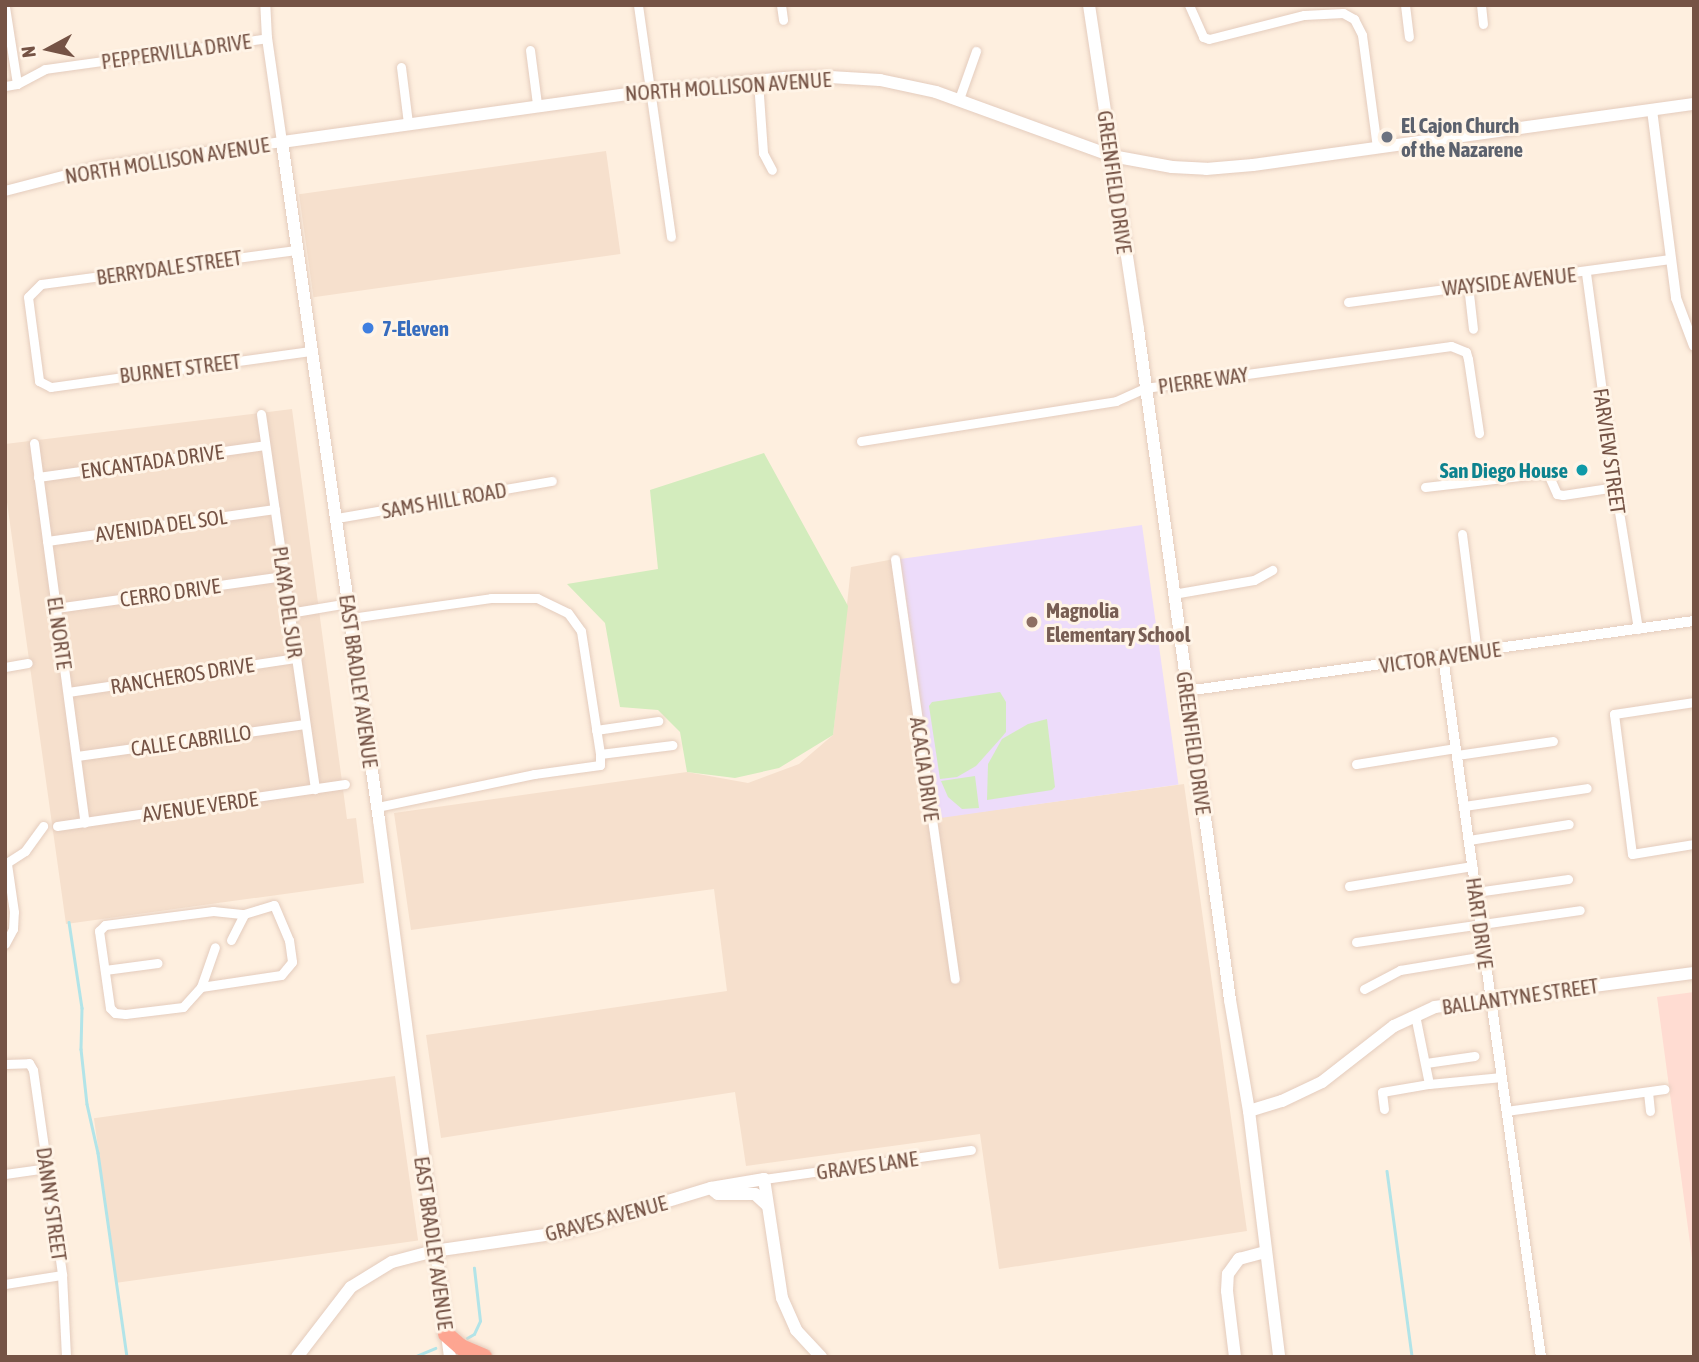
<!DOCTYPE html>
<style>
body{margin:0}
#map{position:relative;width:1699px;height:1362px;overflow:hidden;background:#feefdf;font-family:"Asap Condensed",sans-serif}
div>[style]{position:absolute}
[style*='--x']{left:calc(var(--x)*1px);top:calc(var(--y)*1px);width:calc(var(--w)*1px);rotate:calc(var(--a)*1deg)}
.residential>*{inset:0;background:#f6e0cd;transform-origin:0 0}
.commercial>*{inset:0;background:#ffdcd2}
.education>*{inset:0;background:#eddcfa;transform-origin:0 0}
.green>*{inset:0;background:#d3ecbd}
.stream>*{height:2.5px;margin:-1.25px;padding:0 1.25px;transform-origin:1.25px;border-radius:1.25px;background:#b2e4e8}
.roads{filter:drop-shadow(0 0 2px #e4ccbd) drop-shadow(0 0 2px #e4ccbd)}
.minor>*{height:9px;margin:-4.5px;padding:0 4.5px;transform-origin:4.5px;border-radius:4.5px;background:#fff}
.tertiary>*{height:10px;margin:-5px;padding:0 5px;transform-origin:5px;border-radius:5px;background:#fff}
.secondary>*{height:12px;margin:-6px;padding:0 6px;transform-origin:6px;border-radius:6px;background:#fff}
.motorway>*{height:16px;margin:-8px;padding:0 8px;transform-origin:8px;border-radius:8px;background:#fda591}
.dots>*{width:19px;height:19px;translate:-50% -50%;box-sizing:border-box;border:4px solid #fff4e7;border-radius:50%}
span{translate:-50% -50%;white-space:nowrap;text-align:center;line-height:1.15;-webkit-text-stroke:6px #fff4e7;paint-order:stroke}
.street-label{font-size:21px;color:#755345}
.worship-label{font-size:21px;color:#5b616d;font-weight:700}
.left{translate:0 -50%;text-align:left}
.shop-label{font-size:21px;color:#366cbe;font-weight:700}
.culture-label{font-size:21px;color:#0d838f;font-weight:700}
.right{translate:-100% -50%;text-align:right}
.education-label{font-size:21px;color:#785e54;font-weight:700}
.frame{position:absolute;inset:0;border:7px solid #755345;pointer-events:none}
.north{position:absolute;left:14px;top:14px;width:70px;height:70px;-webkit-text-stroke:5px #fff4e7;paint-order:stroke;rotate:262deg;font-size:19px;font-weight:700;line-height:28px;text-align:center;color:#755345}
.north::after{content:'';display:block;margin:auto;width:24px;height:32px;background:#755345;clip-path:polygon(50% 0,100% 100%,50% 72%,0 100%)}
</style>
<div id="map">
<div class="residential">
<i style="left:606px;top:151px;width:104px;height:310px;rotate:82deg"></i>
<i style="clip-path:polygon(292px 409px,347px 819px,356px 818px,364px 883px,66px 924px,5px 488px,5px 444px)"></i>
<i style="clip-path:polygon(900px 558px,935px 818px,1184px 784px,1247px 1231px,999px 1269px,980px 1134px,746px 1166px,735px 1092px,441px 1138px,426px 1035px,727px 991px,714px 889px,411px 930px,394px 813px,687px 772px,748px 783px,799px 764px,833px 735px,851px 567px)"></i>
<i style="left:395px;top:1076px;width:166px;height:304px;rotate:82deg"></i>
</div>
<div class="commercial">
<i style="clip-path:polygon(1694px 992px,1694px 1273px,1657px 997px)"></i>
</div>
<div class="education">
<i style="left:1142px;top:525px;width:262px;height:244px;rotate:82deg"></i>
</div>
<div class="green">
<i style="clip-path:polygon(764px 453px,848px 606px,833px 735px,779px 768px,735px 778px,687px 772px,680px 732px,658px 710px,620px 707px,605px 623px,567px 584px,658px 569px,650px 490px)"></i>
<i style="clip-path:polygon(1000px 692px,1006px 702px,1006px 732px,1001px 738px,976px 766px,957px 777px,940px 779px,929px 706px,932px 702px)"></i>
<i style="clip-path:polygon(1047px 719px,1055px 787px,1052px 790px,987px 800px,988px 764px,1002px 739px,1028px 724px)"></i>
<i style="clip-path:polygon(975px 776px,979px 808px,962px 809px,948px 797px,941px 781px)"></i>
</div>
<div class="stream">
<i style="--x:69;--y:922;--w:87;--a:81.4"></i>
<i style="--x:82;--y:1008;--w:41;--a:91.4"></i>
<i style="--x:81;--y:1049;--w:55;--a:83.8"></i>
<i style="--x:87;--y:1104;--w:50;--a:77.3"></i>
<i style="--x:98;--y:1153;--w:206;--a:81.9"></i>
<i style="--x:1387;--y:1171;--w:188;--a:82.3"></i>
<i style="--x:467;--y:1338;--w:8;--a:-30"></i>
<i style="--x:474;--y:1334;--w:14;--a:-65"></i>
<i style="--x:480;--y:1321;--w:53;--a:-96.5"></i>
<i style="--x:414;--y:1357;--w:23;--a:-23"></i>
</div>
<div class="roads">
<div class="minor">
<i style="--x:638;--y:5;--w:234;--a:81.9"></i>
<i style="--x:781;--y:5;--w:15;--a:82"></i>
<i style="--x:1189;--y:5;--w:35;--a:66"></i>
<i style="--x:1203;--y:37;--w:6;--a:18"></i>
<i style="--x:1209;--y:39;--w:98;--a:-14.2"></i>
<i style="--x:1304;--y:15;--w:39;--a:-3"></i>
<i style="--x:1343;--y:13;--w:13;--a:29"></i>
<i style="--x:1354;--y:19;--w:18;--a:63"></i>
<i style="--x:1362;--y:35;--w:114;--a:82.4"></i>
<i style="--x:1405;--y:5;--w:32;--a:83"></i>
<i style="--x:1481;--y:5;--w:19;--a:84"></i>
<i style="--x:5;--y:7;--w:78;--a:81.1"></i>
<i style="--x:530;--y:50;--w:54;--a:82.6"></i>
<i style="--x:401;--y:67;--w:56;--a:82.9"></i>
<i style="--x:758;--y:81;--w:72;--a:86"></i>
<i style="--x:763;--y:153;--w:19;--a:62"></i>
<i style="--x:5;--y:86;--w:12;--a:-9"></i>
<i style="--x:17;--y:84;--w:32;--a:-28"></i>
<i style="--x:45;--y:69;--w:224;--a:-7.9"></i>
<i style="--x:959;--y:99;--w:51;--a:-70.5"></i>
<i style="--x:296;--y:250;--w:257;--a:172.4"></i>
<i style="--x:41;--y:284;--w:18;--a:135"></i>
<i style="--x:28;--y:297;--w:85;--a:82.5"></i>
<i style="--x:39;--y:381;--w:13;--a:27"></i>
<i style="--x:51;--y:387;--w:261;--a:-7.9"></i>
<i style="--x:1586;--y:273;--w:216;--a:82.3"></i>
<i style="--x:1615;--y:487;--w:144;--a:80.8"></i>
<i style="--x:1468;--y:285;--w:44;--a:83.5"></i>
<i style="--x:1348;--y:302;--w:325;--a:-7.6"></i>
<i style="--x:261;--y:414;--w:379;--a:81.8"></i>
<i style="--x:861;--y:441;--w:258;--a:-8.9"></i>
<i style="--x:1116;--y:401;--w:32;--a:-24"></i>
<i style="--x:1145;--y:388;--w:309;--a:-7.8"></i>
<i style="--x:1451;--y:346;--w:16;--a:22"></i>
<i style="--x:1466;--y:352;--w:7;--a:74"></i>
<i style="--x:1468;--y:359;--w:75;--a:81.5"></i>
<i style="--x:34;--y:443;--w:383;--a:82.4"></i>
<i style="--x:38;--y:477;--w:229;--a:-8"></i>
<i style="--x:1425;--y:487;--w:113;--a:-6.6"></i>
<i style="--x:1537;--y:474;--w:11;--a:0"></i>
<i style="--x:1548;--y:474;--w:22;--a:66"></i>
<i style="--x:1557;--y:494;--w:6;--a:9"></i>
<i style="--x:1563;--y:495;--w:53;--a:-8.7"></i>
<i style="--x:337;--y:518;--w:218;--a:-9.8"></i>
<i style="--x:1462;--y:534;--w:119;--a:82.8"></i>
<i style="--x:47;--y:541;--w:230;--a:-8"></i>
<i style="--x:895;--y:559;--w:424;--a:81.9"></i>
<i style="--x:1173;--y:594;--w:82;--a:-9.8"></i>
<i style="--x:1254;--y:580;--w:21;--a:-29"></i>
<i style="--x:56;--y:608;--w:230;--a:-8"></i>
<i style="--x:289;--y:613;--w:61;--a:-9.5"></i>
<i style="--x:351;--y:618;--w:141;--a:-8.1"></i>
<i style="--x:491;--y:598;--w:46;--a:0"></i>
<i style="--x:537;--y:598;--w:34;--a:26"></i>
<i style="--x:568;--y:613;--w:22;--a:54"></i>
<i style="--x:581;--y:631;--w:124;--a:81.2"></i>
<i style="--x:600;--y:754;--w:11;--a:90"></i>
<i style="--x:600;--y:765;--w:67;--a:172.2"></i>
<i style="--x:534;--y:774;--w:160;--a:168.1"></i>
<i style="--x:5;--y:667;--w:23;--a:-10"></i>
<i style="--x:68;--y:692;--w:231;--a:-8.5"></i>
<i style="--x:1694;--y:702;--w:81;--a:171.5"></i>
<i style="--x:1614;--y:714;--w:141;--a:82.7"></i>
<i style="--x:1632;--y:854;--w:63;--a:-9.2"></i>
<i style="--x:596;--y:730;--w:63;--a:-8.3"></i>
<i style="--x:600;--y:754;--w:73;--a:-7.1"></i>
<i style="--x:1457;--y:755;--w:97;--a:-8.3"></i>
<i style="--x:77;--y:756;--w:230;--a:-8"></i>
<i style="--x:1356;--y:764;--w:101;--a:-9.1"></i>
<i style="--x:1464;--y:806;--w:124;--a:-8.3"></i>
<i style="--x:57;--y:826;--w:291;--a:-8.3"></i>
<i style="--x:1469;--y:840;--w:101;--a:-9.1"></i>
<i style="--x:5;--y:864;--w:24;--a:-33"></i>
<i style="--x:25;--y:851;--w:31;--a:-54"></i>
<i style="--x:1349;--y:886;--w:125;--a:-9.2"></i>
<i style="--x:1476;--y:892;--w:93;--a:-8"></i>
<i style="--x:274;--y:905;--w:38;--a:67"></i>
<i style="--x:289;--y:940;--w:22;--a:82"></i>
<i style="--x:292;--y:962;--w:17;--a:130"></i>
<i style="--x:281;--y:975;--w:81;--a:171.5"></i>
<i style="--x:201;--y:987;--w:27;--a:132"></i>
<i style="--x:183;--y:1007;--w:58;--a:173.1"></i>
<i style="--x:125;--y:1014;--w:10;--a:-174"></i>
<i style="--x:115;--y:1013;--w:7;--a:-135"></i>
<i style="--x:110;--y:1008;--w:78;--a:-98.1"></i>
<i style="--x:99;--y:931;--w:8;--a:-45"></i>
<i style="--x:105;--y:925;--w:109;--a:-7.4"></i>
<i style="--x:213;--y:911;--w:31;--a:6"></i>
<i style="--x:244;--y:914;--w:31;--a:-17"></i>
<i style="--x:231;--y:940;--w:29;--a:-63"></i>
<i style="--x:1356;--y:942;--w:226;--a:-8.1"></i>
<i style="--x:5;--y:944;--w:17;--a:-62"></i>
<i style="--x:13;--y:929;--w:17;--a:-87"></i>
<i style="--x:14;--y:912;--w:49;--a:-98.3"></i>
<i style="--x:105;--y:970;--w:53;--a:-7.5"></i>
<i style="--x:201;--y:987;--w:42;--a:-70.7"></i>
<i style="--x:1364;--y:989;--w:41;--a:-27.8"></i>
<i style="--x:1400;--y:970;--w:86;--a:-9.4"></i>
<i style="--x:1415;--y:1015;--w:70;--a:78.5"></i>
<i style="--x:1429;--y:1084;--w:73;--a:-5.5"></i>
<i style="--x:1426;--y:1063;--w:49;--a:-8.3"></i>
<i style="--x:5;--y:1064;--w:24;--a:-2"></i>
<i style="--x:29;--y:1063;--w:8;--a:60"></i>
<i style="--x:33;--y:1070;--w:207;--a:81.9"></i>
<i style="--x:62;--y:1275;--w:82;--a:87.2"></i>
<i style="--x:1648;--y:1092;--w:19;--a:84"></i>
<i style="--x:1384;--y:1109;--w:17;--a:-97"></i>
<i style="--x:1382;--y:1092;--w:48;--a:-9.7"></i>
<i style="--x:1506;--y:1111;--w:160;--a:-7.9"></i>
<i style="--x:5;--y:1174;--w:42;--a:-8.1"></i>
<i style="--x:764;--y:1179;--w:209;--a:-8"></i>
<i style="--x:5;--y:1284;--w:58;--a:-9"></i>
</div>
<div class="tertiary">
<i style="--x:1652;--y:110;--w:190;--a:82.7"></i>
<i style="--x:1676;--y:298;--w:51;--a:69.4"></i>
<i style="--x:5;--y:191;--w:100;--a:-14.5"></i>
<i style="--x:102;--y:166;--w:182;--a:-7.6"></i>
<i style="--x:282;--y:142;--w:105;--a:-98.2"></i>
<i style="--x:267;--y:38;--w:33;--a:-93"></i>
<i style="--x:1443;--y:657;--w:707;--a:82.03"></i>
<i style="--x:1186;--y:691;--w:513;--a:-7.85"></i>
</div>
<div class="secondary">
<i style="--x:1089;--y:5;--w:328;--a:81.4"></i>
<i style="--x:1138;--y:329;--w:677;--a:82.19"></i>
<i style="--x:1230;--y:1000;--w:113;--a:80.3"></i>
<i style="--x:1249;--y:1111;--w:248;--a:83"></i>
<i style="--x:1249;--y:1111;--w:34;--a:-17"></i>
<i style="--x:1282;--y:1101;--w:44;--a:-25.4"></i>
<i style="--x:1322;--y:1082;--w:91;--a:-37.9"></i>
<i style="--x:1394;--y:1026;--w:45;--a:-24.9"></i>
<i style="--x:1435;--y:1007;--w:261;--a:-7.5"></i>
<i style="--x:714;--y:1191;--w:5;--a:37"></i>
<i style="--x:718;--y:1194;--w:37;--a:0"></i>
<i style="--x:755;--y:1194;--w:16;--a:43"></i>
<i style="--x:297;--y:1357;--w:88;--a:-52.4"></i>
<i style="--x:351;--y:1287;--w:48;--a:-31.4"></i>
<i style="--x:392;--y:1262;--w:43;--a:-14.7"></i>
<i style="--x:434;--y:1251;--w:133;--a:-8.2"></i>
<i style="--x:566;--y:1232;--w:152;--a:-16.9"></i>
<i style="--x:711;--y:1188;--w:54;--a:-9.6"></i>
<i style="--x:764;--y:1179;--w:120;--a:81.4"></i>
<i style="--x:782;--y:1298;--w:35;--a:66"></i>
<i style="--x:796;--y:1330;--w:37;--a:47"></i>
<i style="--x:450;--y:1357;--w:542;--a:-97.53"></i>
<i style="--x:379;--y:820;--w:685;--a:-98.14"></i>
<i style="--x:282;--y:142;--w:372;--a:-7.9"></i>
<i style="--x:650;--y:91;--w:136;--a:-5.5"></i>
<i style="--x:785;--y:78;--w:45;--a:-1.3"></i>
<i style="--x:830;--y:77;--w:50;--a:3.4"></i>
<i style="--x:880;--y:80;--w:57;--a:12.1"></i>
<i style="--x:936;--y:92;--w:187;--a:20"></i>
<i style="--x:1112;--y:156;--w:61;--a:10.4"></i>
<i style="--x:1172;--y:167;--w:34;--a:3"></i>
<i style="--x:1206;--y:169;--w:47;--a:-4.9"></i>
<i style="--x:1253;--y:165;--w:445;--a:-7.9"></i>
<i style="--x:1235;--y:1357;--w:66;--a:-96.9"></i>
<i style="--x:1227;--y:1291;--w:17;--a:-87"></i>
<i style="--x:1228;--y:1274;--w:19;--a:-54"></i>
<i style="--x:1239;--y:1259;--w:27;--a:-15"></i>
</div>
<div class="motorway">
<i style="--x:446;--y:1334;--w:20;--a:41"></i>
<i style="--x:461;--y:1347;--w:25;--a:23"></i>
</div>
</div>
<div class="dots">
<i style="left:1387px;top:137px;background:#6b7280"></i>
<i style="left:368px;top:328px;background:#3f7fe0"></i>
<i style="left:1582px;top:470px;background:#0f9aa8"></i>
<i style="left:1032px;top:622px;background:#8d6e63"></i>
</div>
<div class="street-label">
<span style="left:176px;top:51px;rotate:-8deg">PEPPERVILLA DRIVE</span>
<span style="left:728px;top:86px;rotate:-4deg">NORTH MOLLISON AVENUE</span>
<span style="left:167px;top:160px;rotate:-9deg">NORTH MOLLISON AVENUE</span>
<span style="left:1115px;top:182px;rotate:82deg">GREENFIELD DRIVE</span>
<span style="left:169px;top:267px;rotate:-8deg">BERRYDALE STREET</span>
<span style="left:1509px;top:281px;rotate:-6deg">WAYSIDE AVENUE</span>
<span style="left:180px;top:368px;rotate:-7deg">BURNET STREET</span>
<span style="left:1203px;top:380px;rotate:-8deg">PIERRE WAY</span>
<span style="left:1610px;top:451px;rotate:82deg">FARVIEW STREET</span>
<span style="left:152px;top:461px;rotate:-8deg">ENCANTADA DRIVE</span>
<span style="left:444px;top:500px;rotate:-10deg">SAMS HILL ROAD</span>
<span style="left:161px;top:525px;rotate:-8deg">AVENIDA DEL SOL</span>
<span style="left:170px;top:592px;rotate:-8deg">CERRO DRIVE</span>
<span style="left:288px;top:602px;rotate:82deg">PLAYA DEL SUR</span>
<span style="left:60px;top:633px;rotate:82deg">EL NORTE</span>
<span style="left:1440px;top:657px;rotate:-8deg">VICTOR AVENUE</span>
<span style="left:182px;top:675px;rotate:-9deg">RANCHEROS DRIVE</span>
<span style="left:359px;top:681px;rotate:82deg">EAST BRADLEY AVENUE</span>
<span style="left:191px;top:740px;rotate:-8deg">CALLE CABRILLO</span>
<span style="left:1194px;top:743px;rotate:82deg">GREENFIELD DRIVE</span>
<span style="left:925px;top:769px;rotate:82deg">ACACIA DRIVE</span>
<span style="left:200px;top:806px;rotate:-8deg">AVENUE VERDE</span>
<span style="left:1480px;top:923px;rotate:82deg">HART DRIVE</span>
<span style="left:1520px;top:996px;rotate:-8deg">BALLANTYNE STREET</span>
<span style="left:867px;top:1165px;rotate:-8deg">GRAVES LANE</span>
<span style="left:52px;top:1204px;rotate:82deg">DANNY STREET</span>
<span style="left:606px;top:1218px;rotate:-15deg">GRAVES AVENUE</span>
<span style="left:434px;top:1243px;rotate:82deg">EAST BRADLEY AVENUE</span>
</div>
<div class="worship-label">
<span class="left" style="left:1401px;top:137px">El Cajon Church<br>of the Nazarene</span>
</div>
<div class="shop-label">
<span class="left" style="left:382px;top:328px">7-Eleven</span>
</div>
<div class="culture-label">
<span class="right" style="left:1568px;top:470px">San Diego House</span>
</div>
<div class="education-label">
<span class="left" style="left:1046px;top:622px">Magnolia<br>Elementary School</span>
</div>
<div class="frame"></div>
<div class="north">N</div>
</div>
